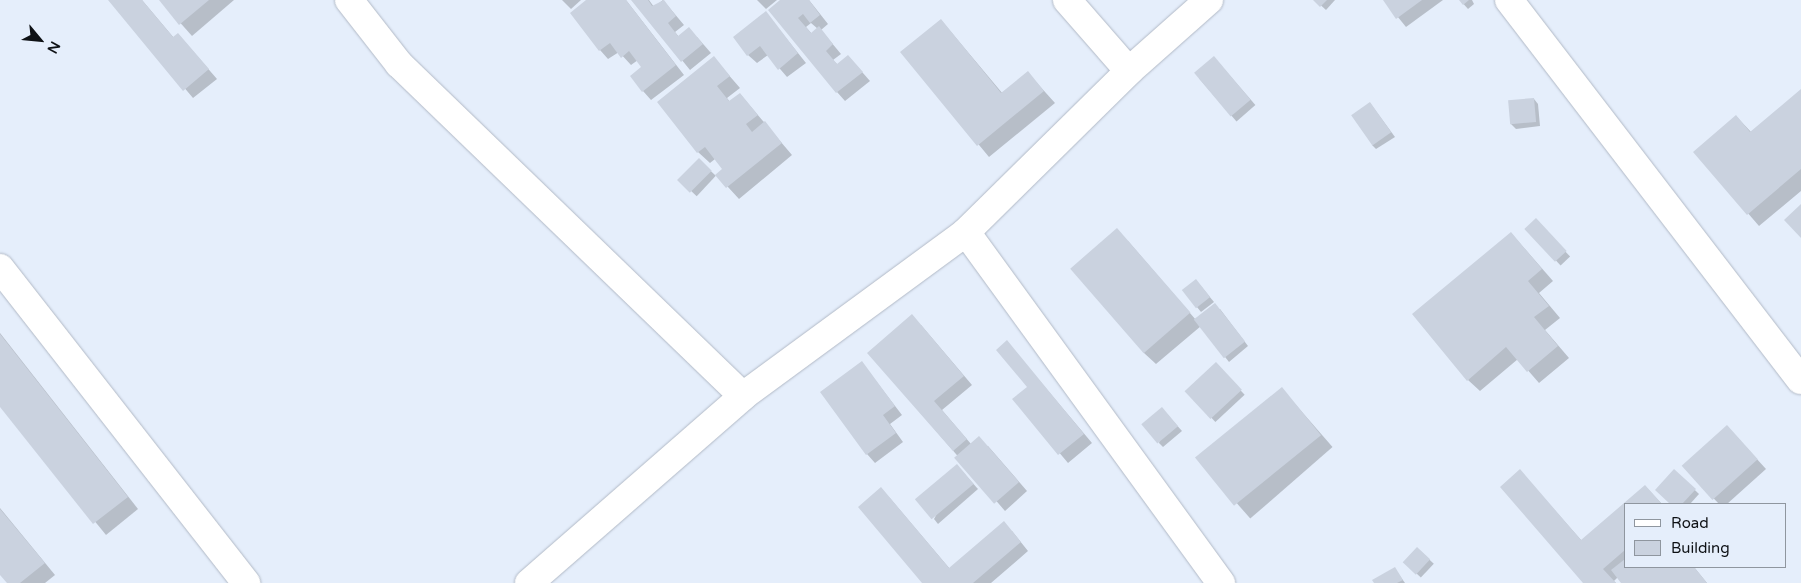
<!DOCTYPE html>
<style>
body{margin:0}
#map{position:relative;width:1801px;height:583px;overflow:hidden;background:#e5eefb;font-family:"Varela Round",sans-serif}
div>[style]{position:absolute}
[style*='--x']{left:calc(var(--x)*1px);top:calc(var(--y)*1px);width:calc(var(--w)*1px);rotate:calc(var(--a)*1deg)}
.shadow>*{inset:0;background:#0003;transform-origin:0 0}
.building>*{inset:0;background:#cad2df;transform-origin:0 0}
.roads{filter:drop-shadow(0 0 1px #b1b9c6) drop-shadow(0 0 1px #b1b9c6)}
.street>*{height:28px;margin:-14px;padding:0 14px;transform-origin:14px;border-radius:14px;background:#fff}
span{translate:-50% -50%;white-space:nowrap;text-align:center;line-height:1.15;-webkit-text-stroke:5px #e5eefb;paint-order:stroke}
.legend{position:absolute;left:1624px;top:503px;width:162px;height:65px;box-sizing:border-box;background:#e5eefb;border:1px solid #8f969f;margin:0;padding:6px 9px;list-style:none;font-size:15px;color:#0e1115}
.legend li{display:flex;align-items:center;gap:10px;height:25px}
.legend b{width:25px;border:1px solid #8f969f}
.north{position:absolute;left:15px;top:15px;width:50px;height:50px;-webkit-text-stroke:4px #e5eefb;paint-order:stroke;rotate:118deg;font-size:14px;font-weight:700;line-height:20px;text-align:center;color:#0e1115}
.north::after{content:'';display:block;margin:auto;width:18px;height:22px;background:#0e1115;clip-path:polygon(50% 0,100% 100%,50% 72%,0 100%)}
</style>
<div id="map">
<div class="shadow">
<i style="clip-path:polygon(110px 0,142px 0,174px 38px,178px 34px,217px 79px,193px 98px)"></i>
<i style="clip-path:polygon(160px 0,234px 0,192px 36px)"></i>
<i style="clip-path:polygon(562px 0,581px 0,571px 9px)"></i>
<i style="clip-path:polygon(588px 0,626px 0,684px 75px,651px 100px,643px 91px,643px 67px,638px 60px,631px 65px,619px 52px,608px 59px,600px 50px)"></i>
<i style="clip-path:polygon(633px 0,649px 0,654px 7px,663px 0,684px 25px,675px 32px,679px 37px,697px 37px,711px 53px,690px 70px)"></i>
<i style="clip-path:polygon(757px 0,777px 0,766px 9px)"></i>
<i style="clip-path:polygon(evenodd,782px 0,809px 0,828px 24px,821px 30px,841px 54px,833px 60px,838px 65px,848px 56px,870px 81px,845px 101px,837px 92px,782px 0,811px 23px,818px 29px,812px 34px,806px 27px,811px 23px)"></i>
<i style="clip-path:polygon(1315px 0,1335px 0,1326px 10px)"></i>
<i style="clip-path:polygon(1384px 0,1443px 0,1406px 27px)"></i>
<i style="clip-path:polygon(1460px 0,1472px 0,1474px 4px,1468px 9px)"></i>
<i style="clip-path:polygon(766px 13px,806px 63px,787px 77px,768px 55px,757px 63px,748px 55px)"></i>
<i style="clip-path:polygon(941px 20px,1003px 94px,1028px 73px,1055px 103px,989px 157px,902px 52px)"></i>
<i style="clip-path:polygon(714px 58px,740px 88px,727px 98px,730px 102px,740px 94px,792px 155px,739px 199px,717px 175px,724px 170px,715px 159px,710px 163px,698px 152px)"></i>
<i style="left:1218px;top:62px;width:57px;height:25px;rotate:49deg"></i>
<i style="clip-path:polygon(1801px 90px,1801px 191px,1759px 226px,1695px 152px,1736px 116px,1752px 133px)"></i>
<i style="clip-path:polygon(1534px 99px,1538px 104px,1540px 126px,1516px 129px,1511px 124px)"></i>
<i style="clip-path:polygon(1370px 103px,1395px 137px,1376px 149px,1372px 145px)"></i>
<i style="left:699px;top:160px;width:23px;height:28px;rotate:43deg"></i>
<i style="left:1536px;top:220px;width:50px;height:13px;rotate:47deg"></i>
<i style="clip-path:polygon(1511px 233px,1553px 281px,1539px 293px,1560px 318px,1545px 330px,1569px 358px,1539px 383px,1518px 359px,1480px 391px,1468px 380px)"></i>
<i style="clip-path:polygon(1128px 241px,1196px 320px,1220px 309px,1248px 346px,1229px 362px,1201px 326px,1156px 364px,1144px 353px)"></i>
<i style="clip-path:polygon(1200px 285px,1214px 302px,1201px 312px,1183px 290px)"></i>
<i style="clip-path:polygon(921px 325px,972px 385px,942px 410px,971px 444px,988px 446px,1027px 491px,1005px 511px,869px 353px)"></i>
<i style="clip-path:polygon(0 333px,138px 509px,106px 535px,0 405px)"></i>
<i style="clip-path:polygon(1007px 342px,1092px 443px,1068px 463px,1014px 399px,1029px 387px)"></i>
<i style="clip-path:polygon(862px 363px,902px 415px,890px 424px,903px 442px,875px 463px,867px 454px)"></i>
<i style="left:1216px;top:364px;width:42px;height:40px;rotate:47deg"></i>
<i style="left:1282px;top:389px;width:77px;height:109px;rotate:49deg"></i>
<i style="clip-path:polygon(1166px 413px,1182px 431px,1163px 447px,1159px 443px)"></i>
<i style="clip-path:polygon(1735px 435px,1766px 469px,1727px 504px,1719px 504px,1683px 466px)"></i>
<i style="clip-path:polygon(961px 470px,978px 489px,938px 524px,934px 519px)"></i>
<i style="clip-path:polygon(1674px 470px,1699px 494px,1690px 504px,1672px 504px,1656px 490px)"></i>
<i style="clip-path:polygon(1520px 471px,1582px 541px,1645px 486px,1662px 504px,1625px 504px,1625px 567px,1694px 567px,1707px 583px,1623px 583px,1618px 577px,1614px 581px,1616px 583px,1584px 583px)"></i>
<i style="clip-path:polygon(889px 497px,950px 569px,1012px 531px,1028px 551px,991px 583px,924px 583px)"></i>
<i style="clip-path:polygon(0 508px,55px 575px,45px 583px,8px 583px,0 573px)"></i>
<i style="left:1417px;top:548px;width:23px;height:19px;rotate:43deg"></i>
<i style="clip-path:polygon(1395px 569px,1405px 583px,1375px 583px)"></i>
</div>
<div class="building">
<i style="clip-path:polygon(108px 0,142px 0,173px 37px,178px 33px,209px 69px,183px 91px)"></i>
<i style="clip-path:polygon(159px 0,209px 0,179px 25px)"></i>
<i style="clip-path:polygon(586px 0,626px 0,676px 65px,642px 92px,630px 76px,641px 67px,629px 51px,621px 58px,610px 43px,599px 51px,570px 13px)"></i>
<i style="clip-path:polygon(631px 0,648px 0,652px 6px,664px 0,676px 16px,668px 23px,678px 36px,689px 27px,703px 44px,681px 62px)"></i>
<i style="clip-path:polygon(780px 0,809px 0,820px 15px,810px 23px,803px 14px,798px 18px,811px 33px,819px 26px,833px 44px,826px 51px,837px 64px,848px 55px,863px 72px,836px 93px,768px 10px)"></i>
<i style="clip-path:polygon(1313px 0,1327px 0,1320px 7px)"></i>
<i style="clip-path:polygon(1383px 0,1422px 0,1396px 19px)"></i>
<i style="clip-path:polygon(1459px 0,1469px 0,1463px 5px)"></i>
<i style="clip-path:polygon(766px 11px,798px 53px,778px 70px,760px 46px,747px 56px,733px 37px)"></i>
<i style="clip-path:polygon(941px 19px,1001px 93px,1028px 71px,1044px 91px,977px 146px,900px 52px)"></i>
<i style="clip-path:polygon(714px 56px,730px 76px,717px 86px,729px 101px,740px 93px,758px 115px,746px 124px,752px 132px,765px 121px,782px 143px,726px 188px,715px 175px,722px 169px,705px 147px,697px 153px,657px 102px)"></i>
<i style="left:1214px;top:56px;width:57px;height:26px;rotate:50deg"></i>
<i style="clip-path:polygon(1801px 89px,1801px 169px,1747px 215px,1693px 152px,1736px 115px,1750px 132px)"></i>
<i style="left:1534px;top:98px;width:24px;height:26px;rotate:85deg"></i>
<i style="left:1370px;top:102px;width:37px;height:23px;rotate:55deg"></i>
<i style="left:699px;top:158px;width:18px;height:31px;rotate:45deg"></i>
<i style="clip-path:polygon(1801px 204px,1801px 238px,1784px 220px)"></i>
<i style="left:1536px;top:218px;width:45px;height:16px;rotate:47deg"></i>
<i style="left:1117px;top:228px;width:112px;height:62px;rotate:49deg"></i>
<i style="clip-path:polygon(1511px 232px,1542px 269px,1528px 281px,1549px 306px,1534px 317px,1558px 346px,1527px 372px,1506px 347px,1467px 381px,1412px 314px)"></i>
<i style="left:1196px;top:279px;width:23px;height:18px;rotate:52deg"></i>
<i style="left:1215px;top:303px;width:49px;height:27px;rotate:52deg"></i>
<i style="clip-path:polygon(912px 314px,964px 376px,934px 401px,967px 439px,953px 451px,867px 353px)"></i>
<i style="clip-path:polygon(0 334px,128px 497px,93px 524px,0 407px)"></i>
<i style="clip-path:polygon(1007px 340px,1084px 434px,1058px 455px,1012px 399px,1027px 387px,996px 350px)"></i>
<i style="clip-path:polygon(862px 361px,895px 406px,883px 415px,896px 433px,866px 455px,820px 392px)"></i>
<i style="left:1216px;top:362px;width:38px;height:43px;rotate:47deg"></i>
<i style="left:1282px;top:387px;width:62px;height:112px;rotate:51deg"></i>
<i style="left:1162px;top:407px;width:25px;height:27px;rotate:50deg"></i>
<i style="left:1727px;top:425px;width:46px;height:61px;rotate:48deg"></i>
<i style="left:979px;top:436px;width:61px;height:33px;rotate:49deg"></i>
<i style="left:957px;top:464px;width:26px;height:55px;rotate:50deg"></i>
<i style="clip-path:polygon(1520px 469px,1581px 540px,1645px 485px,1662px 504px,1625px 504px,1625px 550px,1603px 569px,1616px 583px,1583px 583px,1500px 487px)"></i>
<i style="clip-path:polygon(1674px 469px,1696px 489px,1682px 504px,1670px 504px,1655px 490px)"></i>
<i style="clip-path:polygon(881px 487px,949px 568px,1004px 521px,1021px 542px,973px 583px,922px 583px,858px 507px)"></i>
<i style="clip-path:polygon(0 509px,45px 563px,20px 583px,7px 583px,0 575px)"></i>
<i style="left:1417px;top:547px;width:18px;height:21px;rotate:43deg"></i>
<i style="clip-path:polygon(1625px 559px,1625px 567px,1694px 567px,1707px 583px,1621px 583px,1611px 570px)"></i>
<i style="clip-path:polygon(1395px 567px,1403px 580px,1397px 583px,1374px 583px,1372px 580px)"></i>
</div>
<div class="roads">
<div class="street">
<i style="--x:349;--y:0;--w:81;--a:52"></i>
<i style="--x:399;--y:64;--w:478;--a:44"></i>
<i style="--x:1067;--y:0;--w:94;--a:48.9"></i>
<i style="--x:1509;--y:0;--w:479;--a:52.5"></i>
<i style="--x:966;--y:232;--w:434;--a:54"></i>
<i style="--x:0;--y:268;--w:400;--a:52"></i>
<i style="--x:529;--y:583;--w:284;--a:-41.1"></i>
<i style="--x:743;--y:396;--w:277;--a:-36.3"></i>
<i style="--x:966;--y:232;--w:229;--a:-44.6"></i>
<i style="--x:1129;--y:71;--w:107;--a:-41.6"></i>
</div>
</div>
<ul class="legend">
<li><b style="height:6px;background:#fff"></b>Road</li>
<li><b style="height:14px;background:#cad2df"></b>Building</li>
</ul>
<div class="north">N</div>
</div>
